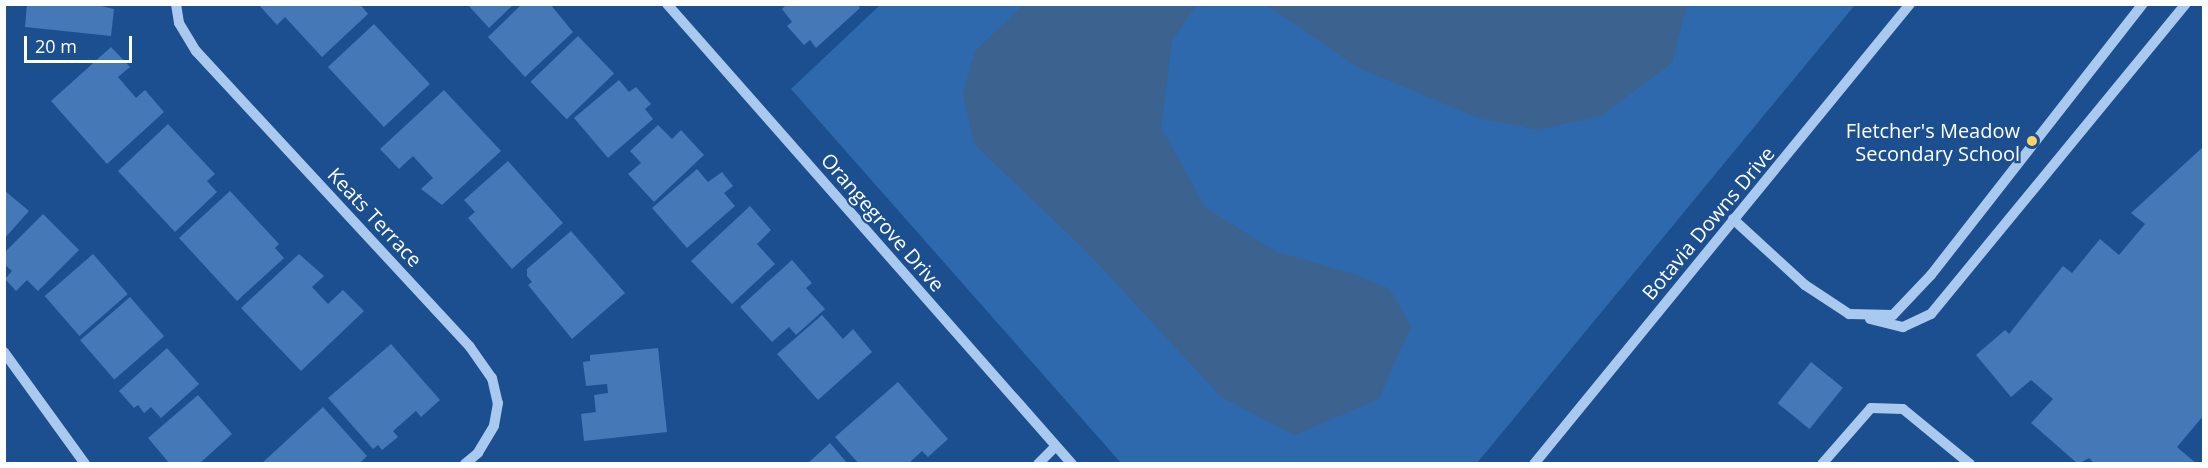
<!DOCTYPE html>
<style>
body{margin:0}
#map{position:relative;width:2208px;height:468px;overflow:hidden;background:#1b4f8f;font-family:"Open Sans",sans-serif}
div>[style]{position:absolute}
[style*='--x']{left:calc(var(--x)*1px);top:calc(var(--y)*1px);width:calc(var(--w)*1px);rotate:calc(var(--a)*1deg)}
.green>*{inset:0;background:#2e69ad}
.water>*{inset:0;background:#3c6290}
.building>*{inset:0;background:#4478b7;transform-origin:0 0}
.minor>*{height:10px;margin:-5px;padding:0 5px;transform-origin:5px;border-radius:5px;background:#a9c9ee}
.dots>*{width:16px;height:16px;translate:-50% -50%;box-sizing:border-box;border:3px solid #1b4f8f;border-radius:50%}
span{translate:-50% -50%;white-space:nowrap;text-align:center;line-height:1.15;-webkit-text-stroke:4.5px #1b4f8f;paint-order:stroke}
.poi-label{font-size:20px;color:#fff}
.right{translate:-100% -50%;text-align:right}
.street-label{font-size:20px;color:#fff}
.frame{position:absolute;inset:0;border:6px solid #fff;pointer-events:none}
.scale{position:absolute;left:24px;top:36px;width:108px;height:27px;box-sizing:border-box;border:3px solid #fff;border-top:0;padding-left:8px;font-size:18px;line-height:21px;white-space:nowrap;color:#fff;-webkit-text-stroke:4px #1b4f8f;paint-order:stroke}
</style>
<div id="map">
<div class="green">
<i style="clip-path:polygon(880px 5px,1855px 5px,1477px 463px,1121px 463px,791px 89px)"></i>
</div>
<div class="water">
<i style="clip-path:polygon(1023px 5px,1196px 5px,1172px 41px,1161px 127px,1206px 208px,1277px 252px,1354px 274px,1390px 289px,1411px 326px,1379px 399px,1295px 435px,1221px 397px,1086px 251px,974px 144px,963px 94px,975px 51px)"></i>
<i style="clip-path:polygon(1267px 5px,1687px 4px,1687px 5px,1672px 63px,1601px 116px,1538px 130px,1478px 118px,1357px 67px)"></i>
</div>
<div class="building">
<i style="clip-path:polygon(27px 4px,93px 4px,114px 9px,111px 36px,25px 27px)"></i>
<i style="clip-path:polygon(258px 4px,360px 4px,368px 14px,322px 57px,285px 17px,277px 25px)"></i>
<i style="clip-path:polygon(467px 4px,514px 4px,489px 28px)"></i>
<i style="clip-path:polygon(522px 4px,550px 4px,573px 32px,525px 77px,488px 37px)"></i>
<i style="clip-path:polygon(787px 4px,857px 4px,860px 8px,816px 48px,810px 40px,804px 45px,787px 26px,792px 22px,782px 9px)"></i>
<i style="left:374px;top:24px;width:82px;height:63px;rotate:47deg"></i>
<i style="left:578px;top:36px;width:52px;height:66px;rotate:46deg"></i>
<i style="clip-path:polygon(111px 47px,130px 67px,118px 77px,136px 98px,145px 90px,164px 112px,107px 164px,51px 101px)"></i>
<i style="clip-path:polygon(619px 80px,629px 92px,636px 87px,651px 104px,645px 109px,653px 119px,608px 158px,574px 118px)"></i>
<i style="clip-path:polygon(444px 90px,501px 151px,442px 205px,421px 189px,433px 178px,413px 156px,399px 169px,380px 149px)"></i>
<i style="clip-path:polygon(168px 124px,215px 174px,207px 181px,217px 192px,175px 232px,118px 171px)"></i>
<i style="clip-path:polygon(658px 125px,672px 139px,681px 130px,704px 155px,654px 202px,628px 174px,641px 163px,630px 151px)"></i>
<i style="clip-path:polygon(2204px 146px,2204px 415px,2177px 447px,2197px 464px,2095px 464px,2089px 458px,2078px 464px,2031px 423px,2053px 399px,2031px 380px,2011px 397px,1976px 355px,2005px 330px,2009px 334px,2063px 266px,2072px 273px,2100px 239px,2119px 255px,2145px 224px,2131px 213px)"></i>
<i style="clip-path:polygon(508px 161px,563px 223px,512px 269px,468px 218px,475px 212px,464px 200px)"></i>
<i style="clip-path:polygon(697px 169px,708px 182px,722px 172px,733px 186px,724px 193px,735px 206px,687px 248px,652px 208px)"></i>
<i style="clip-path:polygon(4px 190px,29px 211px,4px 239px)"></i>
<i style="clip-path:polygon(230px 191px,279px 244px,275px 248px,284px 258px,237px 301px,179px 238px)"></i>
<i style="clip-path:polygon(750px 206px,771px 230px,757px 244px,775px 264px,732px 304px,691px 261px)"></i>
<i style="clip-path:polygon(43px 214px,79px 250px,38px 291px,27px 280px,16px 291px,5px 279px,12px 271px,4px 264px,4px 253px)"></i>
<i style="clip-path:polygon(571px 231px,625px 293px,572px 339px,528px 285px,532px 282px,527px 276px,527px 269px)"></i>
<i style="left:93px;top:254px;width:53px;height:64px;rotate:49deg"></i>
<i style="clip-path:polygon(299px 254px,324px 276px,312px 287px,328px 304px,343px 290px,364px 311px,301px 371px,241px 308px)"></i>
<i style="clip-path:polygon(792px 260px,812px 283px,806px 288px,825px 309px,796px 335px,789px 327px,772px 342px,740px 307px)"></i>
<i style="left:130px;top:297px;width:52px;height:66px;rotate:49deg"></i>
<i style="clip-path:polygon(822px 315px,843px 339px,853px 329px,872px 352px,818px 400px,777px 354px)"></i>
<i style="clip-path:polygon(391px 344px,440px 400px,421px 417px,416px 411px,393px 431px,398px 437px,382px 450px,378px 445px,373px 449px,328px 398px)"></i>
<i style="clip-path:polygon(167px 348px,199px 384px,161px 418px,151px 407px,144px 413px,138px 405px,134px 408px,119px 391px)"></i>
<i style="clip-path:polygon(658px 348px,667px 432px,584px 441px,581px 414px,596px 412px,594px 395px,608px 393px,607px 384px,586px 386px,583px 362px,590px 361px,590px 355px)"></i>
<i style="left:1811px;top:362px;width:41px;height:53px;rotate:39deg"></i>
<i style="clip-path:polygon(898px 382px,948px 439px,928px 457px,922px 451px,908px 464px,859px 464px,835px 437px)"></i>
<i style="clip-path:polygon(198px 395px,232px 434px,199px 464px,170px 464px,148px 438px)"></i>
<i style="clip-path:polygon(323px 407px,367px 456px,359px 464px,261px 464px)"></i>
<i style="clip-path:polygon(830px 443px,848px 464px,807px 464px)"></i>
</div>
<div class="minor">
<i style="--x:176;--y:4;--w:19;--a:81"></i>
<i style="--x:179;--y:23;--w:33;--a:59"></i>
<i style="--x:196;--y:51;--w:403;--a:47.2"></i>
<i style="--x:470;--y:347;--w:38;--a:55"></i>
<i style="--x:492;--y:378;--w:26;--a:77"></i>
<i style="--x:498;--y:403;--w:23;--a:100"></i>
<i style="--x:494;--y:426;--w:31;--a:121"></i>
<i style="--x:478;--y:453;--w:17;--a:140"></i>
<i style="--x:667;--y:4;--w:613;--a:48.64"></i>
<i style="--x:1733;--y:219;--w:98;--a:42.5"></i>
<i style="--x:1805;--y:285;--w:53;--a:33.4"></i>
<i style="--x:1849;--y:314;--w:44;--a:1.3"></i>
<i style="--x:1893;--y:315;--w:55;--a:-46.5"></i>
<i style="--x:1931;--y:275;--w:344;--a:-52"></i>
<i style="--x:1870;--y:319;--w:34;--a:14"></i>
<i style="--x:1903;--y:327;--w:31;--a:-25"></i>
<i style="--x:1931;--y:314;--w:401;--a:-50.6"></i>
<i style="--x:4;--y:352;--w:138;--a:54.1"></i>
<i style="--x:1038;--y:464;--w:25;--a:-45"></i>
<i style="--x:1534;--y:464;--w:594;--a:-50.74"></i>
<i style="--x:1822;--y:464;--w:74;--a:-48.8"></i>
<i style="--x:1871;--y:408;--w:32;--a:2"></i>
<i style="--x:1903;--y:409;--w:87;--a:39.4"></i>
</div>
<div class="dots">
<i style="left:2032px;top:141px;background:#ffd166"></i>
</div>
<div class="poi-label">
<span class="right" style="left:2020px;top:142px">Fletcher's Meadow<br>Secondary School</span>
</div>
<div class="street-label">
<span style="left:375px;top:217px;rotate:47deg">Keats Terrace</span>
<span style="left:883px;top:222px;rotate:49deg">Orangegrove Drive</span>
<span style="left:1708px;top:223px;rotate:-50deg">Botavia Downs Drive</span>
</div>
<div class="frame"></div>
<div class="scale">20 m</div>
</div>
